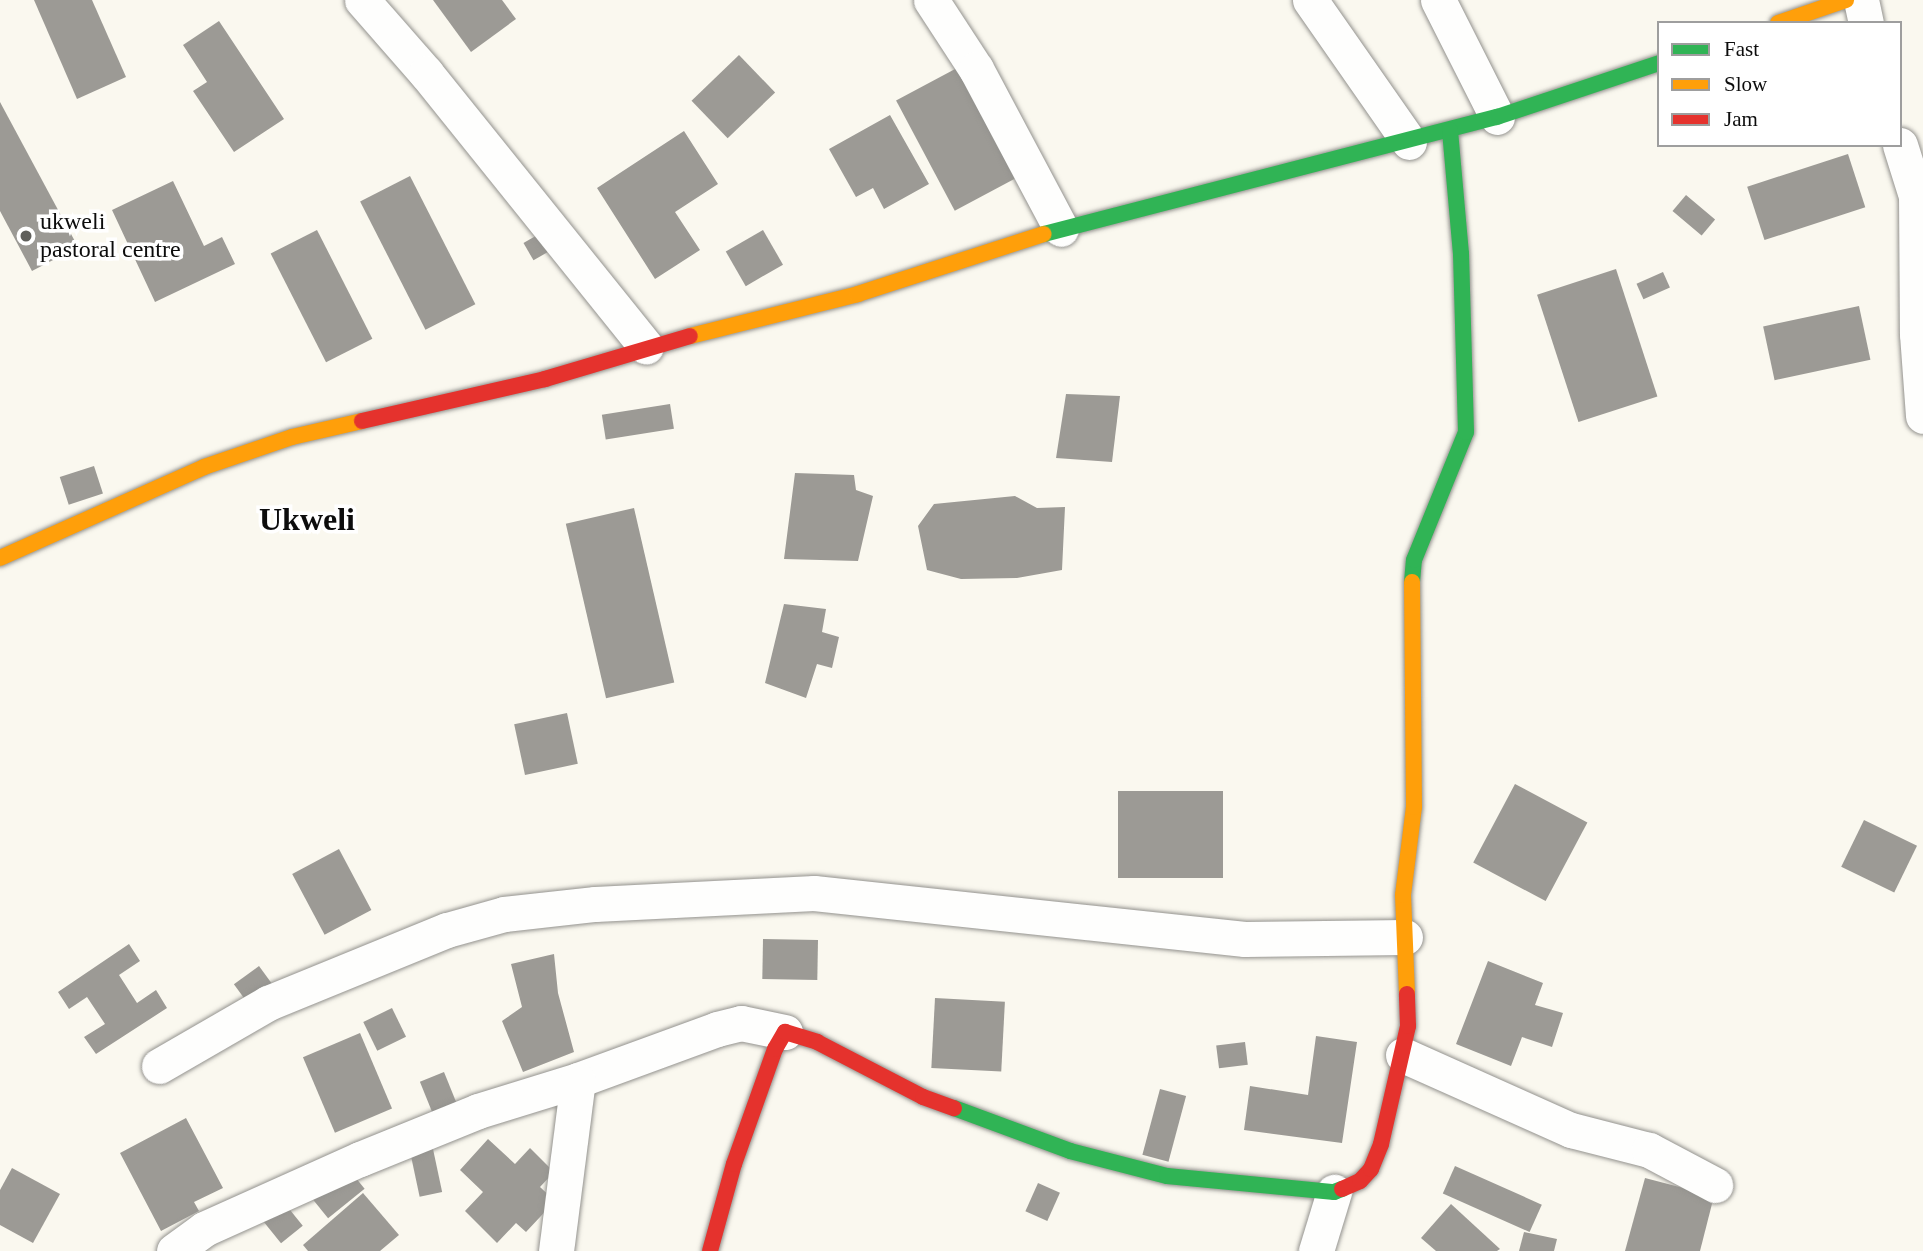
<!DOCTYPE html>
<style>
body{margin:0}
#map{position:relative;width:1923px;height:1251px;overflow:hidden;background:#faf8ef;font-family:Georgia,serif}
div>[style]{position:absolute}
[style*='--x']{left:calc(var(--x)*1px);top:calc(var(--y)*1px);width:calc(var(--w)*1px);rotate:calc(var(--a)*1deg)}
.building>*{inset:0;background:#9c9a95;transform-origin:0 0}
.roads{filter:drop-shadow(0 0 2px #93928e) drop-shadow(0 0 2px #93928e)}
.street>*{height:35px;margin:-17.5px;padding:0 17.5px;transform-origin:17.5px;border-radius:17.5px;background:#fefefd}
.fast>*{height:16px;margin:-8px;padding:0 8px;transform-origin:8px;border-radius:8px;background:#30b455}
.slow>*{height:16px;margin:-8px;padding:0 8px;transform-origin:8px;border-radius:8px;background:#ff9f0a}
.jam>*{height:16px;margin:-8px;padding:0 8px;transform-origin:8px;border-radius:8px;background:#e5322d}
.dots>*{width:19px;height:19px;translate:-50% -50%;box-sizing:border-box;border:4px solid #fff;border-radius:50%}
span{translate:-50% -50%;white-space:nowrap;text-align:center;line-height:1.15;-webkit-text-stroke:7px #fff;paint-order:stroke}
.poi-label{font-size:24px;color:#0c0c0c}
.left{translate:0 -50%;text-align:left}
.district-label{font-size:32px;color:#0c0c0c;font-weight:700}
.legend{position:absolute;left:1657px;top:21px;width:245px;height:126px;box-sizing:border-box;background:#fff;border:2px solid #9e9e9e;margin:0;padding:9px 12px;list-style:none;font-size:21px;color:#0c0c0c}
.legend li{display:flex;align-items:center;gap:14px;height:35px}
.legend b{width:35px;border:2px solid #9e9e9e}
</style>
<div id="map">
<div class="building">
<i style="clip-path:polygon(34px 0,92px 0,126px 77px,77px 99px)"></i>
<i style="clip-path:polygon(433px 0,502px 0,516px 19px,471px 52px)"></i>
<i style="clip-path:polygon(219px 21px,284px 119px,234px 152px,193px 91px,207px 82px,183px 45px)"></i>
<i style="left:739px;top:55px;width:52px;height:66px;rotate:46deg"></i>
<i style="left:957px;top:68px;width:125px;height:69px;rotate:62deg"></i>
<i style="clip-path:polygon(0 102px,78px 247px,32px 271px,0 211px)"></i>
<i style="clip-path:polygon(890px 115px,929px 184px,884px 209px,873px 188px,856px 197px,829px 149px)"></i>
<i style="clip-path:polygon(684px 131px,718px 184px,675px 212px,700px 250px,655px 279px,597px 188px)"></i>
<i style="left:1848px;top:154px;width:56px;height:106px;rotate:72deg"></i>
<i style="left:410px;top:176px;width:144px;height:56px;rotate:63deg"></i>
<i style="clip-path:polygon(173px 181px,204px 246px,222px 237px,235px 264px,155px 302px,112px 210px)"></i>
<i style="left:1686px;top:195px;width:38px;height:21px;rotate:40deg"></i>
<i style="left:317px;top:230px;width:122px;height:52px;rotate:63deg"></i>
<i style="left:546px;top:230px;width:20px;height:26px;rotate:60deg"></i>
<i style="left:763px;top:230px;width:40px;height:43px;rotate:60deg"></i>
<i style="left:1616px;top:269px;width:134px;height:83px;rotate:72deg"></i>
<i style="left:1663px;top:272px;width:17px;height:29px;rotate:66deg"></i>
<i style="left:1859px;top:306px;width:55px;height:98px;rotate:78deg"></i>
<i style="clip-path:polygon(1066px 394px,1120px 396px,1112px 462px,1056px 458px)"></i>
<i style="left:670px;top:404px;width:25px;height:69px;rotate:81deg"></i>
<i style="left:94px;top:466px;width:29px;height:36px;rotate:72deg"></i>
<i style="clip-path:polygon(795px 473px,854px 475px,856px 490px,873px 496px,858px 561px,784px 559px)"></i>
<i style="clip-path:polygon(1015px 496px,1037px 508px,1065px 507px,1062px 570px,1017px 578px,961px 579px,927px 570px,918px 526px,934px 504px)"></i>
<i style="left:634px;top:508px;width:179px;height:70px;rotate:77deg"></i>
<i style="clip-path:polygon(784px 604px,826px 609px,822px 632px,839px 637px,832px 668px,817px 664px,806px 698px,765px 683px)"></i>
<i style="left:567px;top:713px;width:52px;height:54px;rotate:78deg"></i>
<i style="left:1515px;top:784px;width:82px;height:89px;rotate:28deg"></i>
<i style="left:1223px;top:791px;width:87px;height:105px;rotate:90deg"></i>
<i style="left:1864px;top:820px;width:59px;height:52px;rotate:26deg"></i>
<i style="left:339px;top:849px;width:69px;height:53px;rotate:62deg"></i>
<i style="left:763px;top:939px;width:55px;height:40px;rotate:1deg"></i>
<i style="clip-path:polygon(129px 944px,140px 961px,119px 975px,137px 1003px,156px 990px,167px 1008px,96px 1054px,84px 1037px,105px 1024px,87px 997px,69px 1009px,58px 992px)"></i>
<i style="clip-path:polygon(554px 954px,558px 993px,574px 1052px,523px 1072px,502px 1021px,522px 1007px,511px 964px)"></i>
<i style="clip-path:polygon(1488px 961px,1543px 983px,1535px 1005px,1563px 1013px,1552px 1047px,1522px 1037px,1511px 1066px,1456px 1044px)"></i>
<i style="left:259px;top:966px;width:31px;height:31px;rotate:54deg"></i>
<i style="left:935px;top:998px;width:70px;height:70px;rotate:3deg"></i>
<i style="left:392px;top:1008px;width:32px;height:32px;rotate:64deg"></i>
<i style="left:360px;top:1033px;width:82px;height:62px;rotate:67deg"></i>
<i style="clip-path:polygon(1316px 1036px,1357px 1042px,1342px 1143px,1244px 1130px,1250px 1086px,1308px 1095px)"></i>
<i style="left:1245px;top:1042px;width:23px;height:29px;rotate:83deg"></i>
<i style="left:444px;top:1072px;width:38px;height:26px;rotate:68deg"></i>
<i style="left:1160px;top:1089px;width:27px;height:68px;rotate:15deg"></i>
<i style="clip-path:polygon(186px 1118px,223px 1188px,194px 1202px,199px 1211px,161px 1231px,120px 1153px)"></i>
<i style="clip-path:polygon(488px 1139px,515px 1164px,530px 1148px,554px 1172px,540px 1187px,555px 1201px,526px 1232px,516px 1223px,497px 1243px,465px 1211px,483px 1192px,460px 1170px)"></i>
<i style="left:433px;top:1149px;width:44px;height:23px;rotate:78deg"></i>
<i style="left:1455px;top:1166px;width:95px;height:30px;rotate:24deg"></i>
<i style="left:347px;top:1167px;width:28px;height:47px;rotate:51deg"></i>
<i style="clip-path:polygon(12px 1168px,60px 1194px,33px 1243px,0 1225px,0 1190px)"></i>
<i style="clip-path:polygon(1645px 1178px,1714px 1196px,1700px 1251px,1625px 1251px)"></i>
<i style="left:1038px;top:1183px;width:24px;height:31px;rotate:24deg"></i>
<i style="clip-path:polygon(363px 1193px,399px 1235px,380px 1251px,308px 1251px,303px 1245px)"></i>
<i style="left:282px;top:1200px;width:33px;height:28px;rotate:51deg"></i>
<i style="clip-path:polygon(1451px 1204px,1500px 1249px,1497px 1251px,1436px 1251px,1421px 1238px)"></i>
<i style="clip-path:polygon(1524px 1232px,1557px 1239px,1554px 1251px,1519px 1251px)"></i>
</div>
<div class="roads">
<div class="street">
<i style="--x:362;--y:0;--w:97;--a:48.8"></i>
<i style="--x:426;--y:73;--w:351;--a:51.2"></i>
<i style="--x:931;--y:0;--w:82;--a:56.9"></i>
<i style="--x:976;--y:69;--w:181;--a:62"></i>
<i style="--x:1310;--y:0;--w:173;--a:55.1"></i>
<i style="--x:1438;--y:0;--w:131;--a:63.2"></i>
<i style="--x:1861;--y:0;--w:24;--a:78"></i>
<i style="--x:1900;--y:145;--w:53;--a:72.6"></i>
<i style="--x:1916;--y:196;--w:138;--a:89.6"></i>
<i style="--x:1917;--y:334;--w:82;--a:85.8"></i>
<i style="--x:1403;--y:1055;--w:184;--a:24.1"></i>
<i style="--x:1571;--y:1130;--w:81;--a:14.4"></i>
<i style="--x:1649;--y:1150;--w:75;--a:27.9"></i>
<i style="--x:159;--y:1066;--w:126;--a:-30"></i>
<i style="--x:268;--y:1003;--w:193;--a:-22.2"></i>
<i style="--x:447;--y:930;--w:59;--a:-15.7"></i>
<i style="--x:504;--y:914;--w:92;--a:-6.3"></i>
<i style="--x:595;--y:904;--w:219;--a:-2.9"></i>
<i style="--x:814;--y:893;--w:433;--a:6.1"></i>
<i style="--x:1245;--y:939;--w:160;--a:-0.7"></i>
<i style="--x:174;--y:1251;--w:37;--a:-36"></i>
<i style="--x:204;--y:1229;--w:171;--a:-24.2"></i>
<i style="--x:360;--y:1159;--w:127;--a:-22.1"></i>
<i style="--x:478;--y:1111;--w:105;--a:-17.2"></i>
<i style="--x:578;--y:1080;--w:148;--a:-20.1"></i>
<i style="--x:717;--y:1029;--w:25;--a:-14"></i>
<i style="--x:741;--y:1023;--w:45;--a:11.6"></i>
<i style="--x:556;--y:1251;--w:172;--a:-82.7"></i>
<i style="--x:1316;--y:1251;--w:62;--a:-73"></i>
</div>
<div class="fast">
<i style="--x:1044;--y:234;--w:468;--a:-14.5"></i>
<i style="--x:1497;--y:117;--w:171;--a:-18.4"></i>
<i style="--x:1412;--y:582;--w:22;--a:-85"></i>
<i style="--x:1414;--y:560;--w:138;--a:-67.9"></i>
<i style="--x:1466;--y:432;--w:178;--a:-91.6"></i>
<i style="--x:1461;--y:254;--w:124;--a:-95.1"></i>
<i style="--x:954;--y:1108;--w:124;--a:20.3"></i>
<i style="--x:1070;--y:1151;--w:100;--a:14.5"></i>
<i style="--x:1167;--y:1176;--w:168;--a:5.5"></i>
<i style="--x:1334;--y:1192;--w:9;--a:-21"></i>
</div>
<div class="slow">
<i style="--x:1778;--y:23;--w:72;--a:-18.7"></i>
<i style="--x:690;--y:336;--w:173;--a:-14"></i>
<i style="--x:858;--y:294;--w:195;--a:-17.9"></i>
<i style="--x:0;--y:558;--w:223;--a:-24"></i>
<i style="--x:204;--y:467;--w:93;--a:-18.8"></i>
<i style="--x:292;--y:437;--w:72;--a:-12.9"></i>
<i style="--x:1407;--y:994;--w:99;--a:-92.3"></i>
<i style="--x:1403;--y:895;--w:89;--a:-82.9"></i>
<i style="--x:1414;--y:807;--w:225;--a:-90.5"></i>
</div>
<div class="jam">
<i style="--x:362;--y:421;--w:188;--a:-12.9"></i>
<i style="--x:545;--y:379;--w:151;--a:-16.5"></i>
<i style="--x:1342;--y:1189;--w:20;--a:-24"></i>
<i style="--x:1360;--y:1181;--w:16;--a:-47"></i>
<i style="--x:1371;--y:1169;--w:27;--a:-68"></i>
<i style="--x:1381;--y:1144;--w:121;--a:-77.1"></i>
<i style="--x:1408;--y:1026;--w:32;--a:-92"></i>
<i style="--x:710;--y:1251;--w:90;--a:-74.6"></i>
<i style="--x:734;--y:1164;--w:122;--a:-70.4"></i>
<i style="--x:775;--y:1049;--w:20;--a:-60"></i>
<i style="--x:785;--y:1032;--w:34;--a:17"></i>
<i style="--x:817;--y:1042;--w:119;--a:27.4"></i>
<i style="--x:923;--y:1097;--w:33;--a:20"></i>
</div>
</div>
<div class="dots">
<i style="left:26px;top:236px;background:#5f5f5b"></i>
</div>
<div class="poi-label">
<span class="left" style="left:40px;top:236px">ukweli<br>pastoral centre</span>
</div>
<div class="district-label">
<span style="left:307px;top:519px">Ukweli</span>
</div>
<ul class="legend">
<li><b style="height:9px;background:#30b455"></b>Fast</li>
<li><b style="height:9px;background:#ff9f0a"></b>Slow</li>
<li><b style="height:9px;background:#e5322d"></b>Jam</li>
</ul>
</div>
